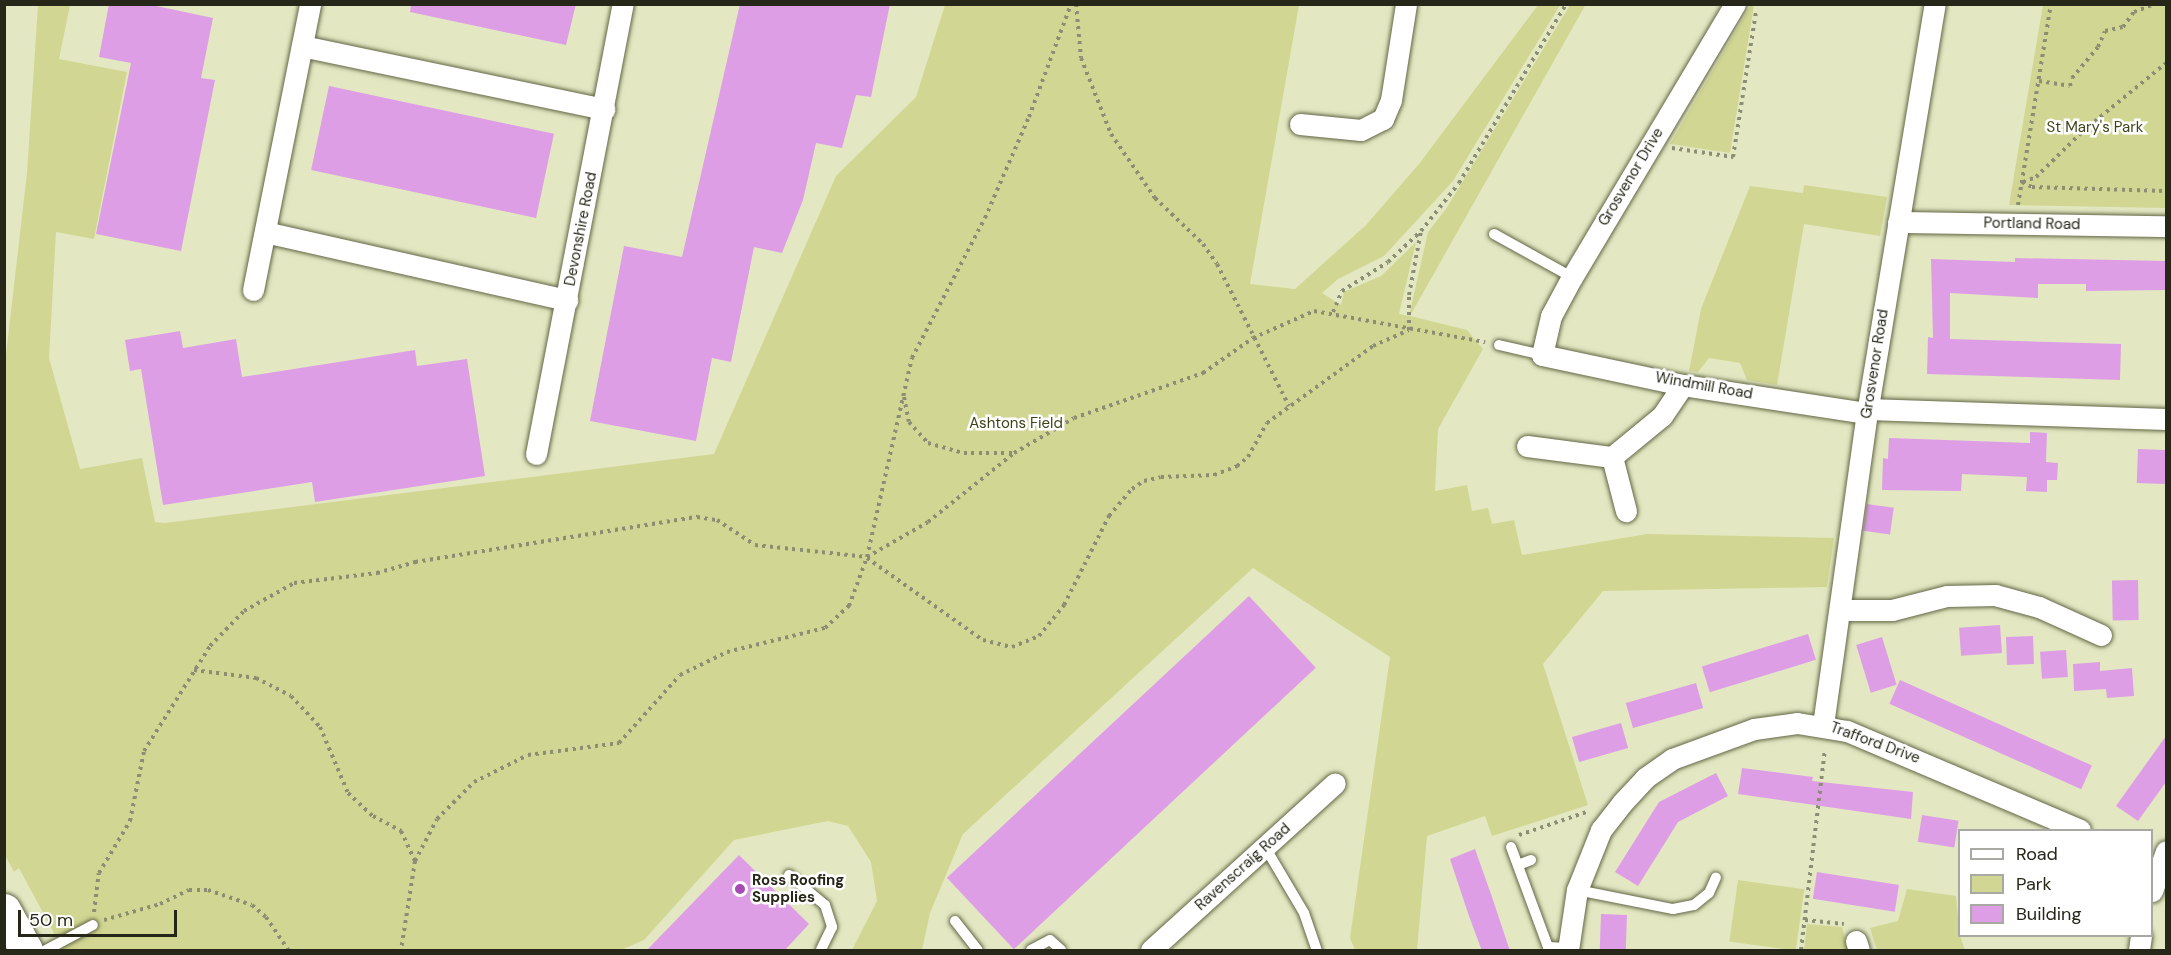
<!DOCTYPE html>
<style>
body{margin:0}
#map{position:relative;width:2171px;height:955px;overflow:hidden;background:#e3e8c2;font-family:"DM Sans",sans-serif}
div>[style]{position:absolute}
[style*='--x']{left:calc(var(--x)*1px);top:calc(var(--y)*1px);width:calc(var(--w)*1px);rotate:calc(var(--a)*1deg)}
.green>*{inset:0;background:#d1d792;transform-origin:0 0}
.building>*{inset:0;background:#dd9ee6;transform-origin:0 0}
.path>*{height:4px;margin-top:-2px;transform-origin:0;background:repeating-linear-gradient(90deg,#8b8e74 0 3px,transparent 0 7.5px)}
.roads{filter:drop-shadow(0 0 2px #636645) drop-shadow(0 0 2px #636645)}
.service>*{height:10px;margin:-5px;padding:0 5px;transform-origin:5px;border-radius:5px;background:#fff}
.minor>*{height:21px;margin:-10.5px;padding:0 10.5px;transform-origin:10.5px;border-radius:10.5px;background:#fff}
.primary>*{height:33px;margin:-16.5px;padding:0 16.5px;transform-origin:16.5px;border-radius:16.5px;background:#fff}
.dots>*{width:16px;height:16px;translate:-50% -50%;box-sizing:border-box;border:3px solid #fff;border-radius:50%}
span{translate:-50% -50%;white-space:nowrap;text-align:center;line-height:1.15;-webkit-text-stroke:5px #fff;paint-order:stroke}
.park-label{font-size:15px;color:#40431a}
.street-label{font-size:15px;color:#262719}
.poi-label{font-size:15px;color:#262719;font-weight:700}
.left{translate:0 -50%;text-align:left}
.frame{position:absolute;inset:0;border:6px solid #262719;pointer-events:none}
.legend{position:absolute;left:1958px;top:829px;width:195px;height:108px;box-sizing:border-box;background:#fff;border:2px solid #a8a9a3;margin:0;padding:8px 10px;list-style:none;font-size:18px;color:#262719}
.legend li{display:flex;align-items:center;gap:12px;height:30px}
.legend b{width:30px;border:2px solid #a8a9a3}
.scale{position:absolute;left:18px;top:910px;width:159px;height:27px;box-sizing:border-box;border:3px solid #262719;border-top:0;padding-left:8px;font-size:18px;line-height:21px;white-space:nowrap;color:#262719;-webkit-text-stroke:4px #fff;paint-order:stroke}
</style>
<div id="map">
<div class="green">
<i style="clip-path:polygon(1586px 4px,1410px 316px,1467px 330px,1483px 349px,1438px 429px,1435px 491px,1467px 485px,1472px 511px,1488px 508px,1492px 524px,1514px 520px,1522px 555px,1647px 534px,1834px 538px,1827px 587px,1603px 591px,1543px 664px,1588px 805px,1492px 836px,1485px 816px,1427px 836px,1417px 950px,1355px 950px,1350px 938px,1390px 657px,1253px 568px,963px 834px,930px 913px,922px 950px,852px 950px,877px 901px,871px 862px,848px 826px,828px 821px,734px 840px,644px 940px,621px 950px,63px 950px,19px 868px,14px 872px,5px 855px,4px 372px,27px 173px,38px 5px,70px 5px,59px 59px,127px 72px,94px 239px,56px 232px,49px 358px,80px 469px,142px 458px,155px 522px,165px 523px,714px 454px,836px 176px,916px 97px,945px 5px,1299px 5px,1250px 284px,1295px 289px,1366px 225px,1419px 164px,1538px 5px,1560px 5px,1453px 181px,1384px 256px,1338px 279px,1322px 293px,1341px 305px,1344px 292px,1381px 276px,1416px 242px,1399px 314px,1409px 316px,1428px 232px,1446px 209px,1570px 5px)"></i>
<i style="clip-path:polygon(1751px 5px,1754px 5px,1730px 153px,1670px 144px)"></i>
<i style="clip-path:polygon(2043px 5px,2166px 5px,2166px 208px,2009px 205px)"></i>
<i style="clip-path:polygon(1804px 185px,1887px 197px,1880px 236px,1804px 224px,1777px 385px,1747px 380px,1740px 363px,1709px 358px,1698px 372px,1689px 371px,1701px 309px,1750px 186px,1803px 193px)"></i>
<i style="left:1738px;top:880px;width:67px;height:62px;rotate:8deg"></i>
<i style="clip-path:polygon(1907px 889px,1956px 896px,1960px 936px,1965px 950px,1877px 950px,1870px 928px,1898px 921px)"></i>
<i style="clip-path:polygon(1807px 924px,1842px 927px,1848px 950px,1804px 950px)"></i>
</div>
<div class="building">
<i style="clip-path:polygon(109px 4px,147px 4px,213px 18px,201px 78px,215px 80px,181px 251px,96px 234px,131px 63px,99px 57px)"></i>
<i style="clip-path:polygon(411px 4px,576px 4px,566px 45px,410px 12px)"></i>
<i style="clip-path:polygon(740px 4px,890px 4px,871px 97px,856px 95px,842px 148px,816px 143px,803px 200px,782px 253px,754px 247px,731px 362px,712px 358px,696px 441px,590px 421px,624px 246px,682px 257px)"></i>
<i style="left:329px;top:86px;width:230px;height:86px;rotate:12deg"></i>
<i style="clip-path:polygon(2015px 258px,2166px 261px,2166px 290px,2086px 291px,2086px 284px,2038px 284px,2038px 298px,1950px 293px,1950px 339px,2121px 344px,2120px 380px,1927px 374px,1928px 337px,1933px 338px,1931px 259px,2015px 262px)"></i>
<i style="clip-path:polygon(180px 331px,183px 348px,236px 339px,242px 377px,415px 350px,417px 366px,467px 359px,485px 476px,315px 502px,312px 482px,163px 505px,141px 369px,130px 371px,125px 340px)"></i>
<i style="clip-path:polygon(2030px 432px,2047px 433px,2046px 462px,2058px 463px,2057px 480px,2047px 480px,2047px 492px,2026px 491px,2027px 477px,1962px 474px,1961px 491px,1882px 490px,1883px 458px,1888px 459px,1889px 438px,2030px 443px)"></i>
<i style="left:2138px;top:449px;width:28px;height:34px;rotate:2deg"></i>
<i style="left:1867px;top:504px;width:27px;height:27px;rotate:8deg"></i>
<i style="left:2138px;top:580px;width:40px;height:26px;rotate:89deg"></i>
<i style="left:1249px;top:596px;width:98px;height:413px;rotate:47deg"></i>
<i style="left:2000px;top:625px;width:28px;height:41px;rotate:86deg"></i>
<i style="left:1808px;top:634px;width:27px;height:111px;rotate:73deg"></i>
<i style="left:2033px;top:636px;width:28px;height:27px;rotate:88deg"></i>
<i style="left:1882px;top:637px;width:50px;height:27px;rotate:73deg"></i>
<i style="left:2066px;top:650px;width:27px;height:26px;rotate:86deg"></i>
<i style="clip-path:polygon(2100px 662px,2100px 671px,2132px 668px,2134px 696px,2107px 698px,2106px 689px,2074px 691px,2073px 664px)"></i>
<i style="left:1900px;top:680px;width:210px;height:26px;rotate:24deg"></i>
<i style="left:1696px;top:683px;width:26px;height:73px;rotate:74deg"></i>
<i style="left:1621px;top:723px;width:26px;height:51px;rotate:74deg"></i>
<i style="clip-path:polygon(2166px 736px,2166px 782px,2138px 821px,2116px 806px)"></i>
<i style="clip-path:polygon(1742px 768px,1813px 777px,1812px 781px,1913px 792px,1911px 819px,1738px 794px)"></i>
<i style="clip-path:polygon(1716px 773px,1728px 796px,1678px 822px,1638px 886px,1615px 872px,1659px 802px)"></i>
<i style="left:1922px;top:815px;width:37px;height:27px;rotate:9deg"></i>
<i style="clip-path:polygon(1475px 849px,1492px 897px,1510px 951px,1482px 951px,1469px 916px,1450px 859px)"></i>
<i style="clip-path:polygon(739px 855px,809px 924px,784px 951px,646px 951px)"></i>
<i style="left:1817px;top:872px;width:83px;height:27px;rotate:9deg"></i>
<i style="left:1601px;top:914px;width:26px;height:37px;rotate:2deg"></i>
</div>
<div class="path">
<i style="--x:1076;--y:4;--w:54;--a:84.7"></i>
<i style="--x:1081;--y:58;--w:82;--a:68.5"></i>
<i style="--x:1111;--y:134;--w:78;--a:55.5"></i>
<i style="--x:1155;--y:198;--w:66;--a:43.8"></i>
<i style="--x:1203;--y:244;--w:24;--a:55"></i>
<i style="--x:1217;--y:264;--w:159;--a:63.1"></i>
<i style="--x:2039;--y:81;--w:31;--a:9"></i>
<i style="--x:2070;--y:86;--w:8;--a:-76"></i>
<i style="--x:2072;--y:78;--w:40;--a:-50"></i>
<i style="--x:2098;--y:47;--w:17;--a:-66"></i>
<i style="--x:2105;--y:31;--w:18;--a:-13"></i>
<i style="--x:2123;--y:27;--w:19;--a:-54"></i>
<i style="--x:2134;--y:12;--w:22;--a:-21"></i>
<i style="--x:1672;--y:148;--w:62;--a:8.4"></i>
<i style="--x:1733;--y:157;--w:147;--a:-81"></i>
<i style="--x:2022;--y:182;--w:11;--a:27"></i>
<i style="--x:2032;--y:187;--w:134;--a:1.7"></i>
<i style="--x:2023;--y:182;--w:14;--a:-21"></i>
<i style="--x:2036;--y:177;--w:66;--a:-44.4"></i>
<i style="--x:2083;--y:131;--w:107;--a:-39.3"></i>
<i style="--x:2018;--y:205;--w:204;--a:-80.7"></i>
<i style="--x:1333;--y:312;--w:23;--a:-67"></i>
<i style="--x:1342;--y:291;--w:54;--a:-32.2"></i>
<i style="--x:1388;--y:262;--w:45;--a:-43.2"></i>
<i style="--x:1421;--y:231;--w:61;--a:-51.6"></i>
<i style="--x:1459;--y:183;--w:209;--a:-59.1"></i>
<i style="--x:904;--y:397;--w:25;--a:79"></i>
<i style="--x:909;--y:422;--w:28;--a:48"></i>
<i style="--x:928;--y:443;--w:37;--a:16"></i>
<i style="--x:964;--y:453;--w:48;--a:0"></i>
<i style="--x:867;--y:558;--w:142;--a:35.3"></i>
<i style="--x:983;--y:640;--w:30;--a:14"></i>
<i style="--x:1012;--y:647;--w:29;--a:-22"></i>
<i style="--x:1039;--y:636;--w:40;--a:-51"></i>
<i style="--x:1064;--y:605;--w:100;--a:-63.2"></i>
<i style="--x:1109;--y:516;--w:35;--a:-50"></i>
<i style="--x:1132;--y:489;--w:14;--a:-34"></i>
<i style="--x:1144;--y:481;--w:17;--a:-13"></i>
<i style="--x:1161;--y:477;--w:53;--a:-2.2"></i>
<i style="--x:1214;--y:475;--w:25;--a:-21"></i>
<i style="--x:1237;--y:466;--w:14;--a:-39"></i>
<i style="--x:1248;--y:457;--w:39;--a:-61"></i>
<i style="--x:1267;--y:423;--w:131;--a:-36"></i>
<i style="--x:1373;--y:346;--w:39;--a:-24"></i>
<i style="--x:1409;--y:330;--w:35;--a:-90"></i>
<i style="--x:1409;--y:295;--w:65;--a:-79.4"></i>
<i style="--x:194;--y:670;--w:63;--a:7.4"></i>
<i style="--x:256;--y:678;--w:39;--a:27"></i>
<i style="--x:291;--y:696;--w:42;--a:46.9"></i>
<i style="--x:320;--y:727;--w:72;--a:67"></i>
<i style="--x:348;--y:793;--w:34;--a:43"></i>
<i style="--x:373;--y:816;--w:32;--a:28"></i>
<i style="--x:401;--y:831;--w:33;--a:65"></i>
<i style="--x:415;--y:861;--w:90;--a:98.9"></i>
<i style="--x:1519;--y:835;--w:74;--a:-18.9"></i>
<i style="--x:415;--y:861;--w:47;--a:-62.4"></i>
<i style="--x:437;--y:819;--w:52;--a:-45"></i>
<i style="--x:474;--y:782;--w:60;--a:-26.6"></i>
<i style="--x:528;--y:755;--w:92;--a:-7.5"></i>
<i style="--x:619;--y:743;--w:91;--a:-48.1"></i>
<i style="--x:680;--y:675;--w:52;--a:-26.1"></i>
<i style="--x:727;--y:652;--w:101;--a:-13.8"></i>
<i style="--x:825;--y:628;--w:33;--a:-43"></i>
<i style="--x:849;--y:606;--w:52;--a:-69.8"></i>
<i style="--x:867;--y:557;--w:204;--a:-77.3"></i>
<i style="--x:912;--y:358;--w:158;--a:-62.5"></i>
<i style="--x:985;--y:218;--w:110;--a:-66.5"></i>
<i style="--x:1029;--y:117;--w:121;--a:-69.6"></i>
<i style="--x:94;--y:912;--w:39;--a:-83"></i>
<i style="--x:99;--y:873;--w:61;--a:-59.2"></i>
<i style="--x:130;--y:821;--w:71;--a:-78.7"></i>
<i style="--x:144;--y:751;--w:124;--a:-57.8"></i>
<i style="--x:210;--y:646;--w:49;--a:-45.8"></i>
<i style="--x:244;--y:611;--w:57;--a:-29.2"></i>
<i style="--x:294;--y:583;--w:84;--a:-6.9"></i>
<i style="--x:377;--y:573;--w:40;--a:-16"></i>
<i style="--x:415;--y:562;--w:286;--a:-9.1"></i>
<i style="--x:697;--y:517;--w:20;--a:9"></i>
<i style="--x:717;--y:520;--w:45;--a:33.3"></i>
<i style="--x:755;--y:545;--w:113;--a:6.1"></i>
<i style="--x:867;--y:557;--w:70;--a:-29.8"></i>
<i style="--x:928;--y:522;--w:110;--a:-38.7"></i>
<i style="--x:1014;--y:453;--w:69;--a:-30.3"></i>
<i style="--x:1074;--y:418;--w:137;--a:-19.2"></i>
<i style="--x:1203;--y:373;--w:61;--a:-35"></i>
<i style="--x:1253;--y:338;--w:67;--a:-23.9"></i>
<i style="--x:1314;--y:311;--w:174;--a:10.3"></i>
<i style="--x:104;--y:920;--w:58;--a:-15.9"></i>
<i style="--x:160;--y:904;--w:32;--a:-26"></i>
<i style="--x:189;--y:890;--w:19;--a:0"></i>
<i style="--x:208;--y:890;--w:46;--a:18.8"></i>
<i style="--x:252;--y:905;--w:18;--a:41"></i>
<i style="--x:266;--y:917;--w:40;--a:56"></i>
<i style="--x:1805;--y:920;--w:39;--a:6"></i>
<i style="--x:1801;--y:950;--w:202;--a:-83.2"></i>
</div>
<div class="roads">
<div class="service">
<i style="--x:1494;--y:234;--w:89;--a:28.9"></i>
<i style="--x:1499;--y:345;--w:44;--a:13.1"></i>
<i style="--x:1265;--y:847;--w:77;--a:59.4"></i>
<i style="--x:1304;--y:913;--w:39;--a:71"></i>
<i style="--x:1511;--y:847;--w:107;--a:69.7"></i>
<i style="--x:1548;--y:947;--w:20;--a:3"></i>
<i style="--x:1518;--y:865;--w:14;--a:-21"></i>
<i style="--x:789;--y:875;--w:47;--a:39.8"></i>
<i style="--x:825;--y:905;--w:23;--a:72"></i>
<i style="--x:832;--y:927;--w:25;--a:116"></i>
<i style="--x:1577;--y:890;--w:98;--a:11.2"></i>
<i style="--x:1673;--y:909;--w:21;--a:-11"></i>
<i style="--x:1694;--y:905;--w:19;--a:-39"></i>
<i style="--x:1709;--y:893;--w:17;--a:-66"></i>
<i style="--x:955;--y:921;--w:37;--a:52"></i>
<i style="--x:46;--y:950;--w:53;--a:-28"></i>
<i style="--x:1031;--y:950;--w:21;--a:-28"></i>
<i style="--x:1050;--y:940;--w:15;--a:42"></i>
</div>
<div class="minor">
<i style="--x:1735;--y:4;--w:318;--a:120.8"></i>
<i style="--x:1572;--y:277;--w:44;--a:118.3"></i>
<i style="--x:1551;--y:316;--w:40;--a:103"></i>
<i style="--x:1542;--y:355;--w:144;--a:12"></i>
<i style="--x:1683;--y:385;--w:186;--a:8.7"></i>
<i style="--x:302;--y:46;--w:309;--a:11.8"></i>
<i style="--x:1300;--y:124;--w:61;--a:5.6"></i>
<i style="--x:1361;--y:130;--w:25;--a:-27"></i>
<i style="--x:1383;--y:119;--w:21;--a:-67"></i>
<i style="--x:1391;--y:100;--w:97;--a:-81.1"></i>
<i style="--x:1898;--y:222;--w:268;--a:0.9"></i>
<i style="--x:265;--y:232;--w:310;--a:12.7"></i>
<i style="--x:253;--y:290;--w:292;--a:-78.7"></i>
<i style="--x:1867;--y:409;--w:299;--a:1.9"></i>
<i style="--x:1527;--y:446;--w:86;--a:7.4"></i>
<i style="--x:1612;--y:457;--w:65;--a:-39.4"></i>
<i style="--x:1662;--y:416;--w:37;--a:-56"></i>
<i style="--x:536;--y:454;--w:458;--a:-79.1"></i>
<i style="--x:1612;--y:457;--w:56;--a:75.5"></i>
<i style="--x:1840;--y:610;--w:52;--a:0"></i>
<i style="--x:1892;--y:610;--w:57;--a:-14.3"></i>
<i style="--x:1947;--y:596;--w:48;--a:-1.2"></i>
<i style="--x:1995;--y:595;--w:46;--a:15.3"></i>
<i style="--x:2039;--y:607;--w:68;--a:24.3"></i>
<i style="--x:1823;--y:725;--w:315;--a:-82"></i>
<i style="--x:1867;--y:413;--w:415;--a:-80.6"></i>
<i style="--x:2152;--y:891;--w:42;--a:-70.7"></i>
<i style="--x:1856;--y:941;--w:9;--a:72"></i>
<i style="--x:1151;--y:950;--w:248;--a:-42.2"></i>
<i style="--x:1568;--y:950;--w:61;--a:-81.5"></i>
<i style="--x:1577;--y:890;--w:65;--a:-68.2"></i>
<i style="--x:1601;--y:830;--w:34;--a:-52"></i>
<i style="--x:1622;--y:803;--w:34;--a:-47"></i>
<i style="--x:1645;--y:778;--w:33;--a:-35"></i>
<i style="--x:1672;--y:759;--w:87;--a:-20.1"></i>
<i style="--x:1754;--y:729;--w:43;--a:-7.9"></i>
<i style="--x:1797;--y:723;--w:51;--a:9.1"></i>
<i style="--x:1847;--y:731;--w:253;--a:23"></i>
<i style="--x:2139;--y:950;--w:14;--a:-82"></i>
</div>
<div class="primary">
<i style="--x:4;--y:910;--w:46;--a:61.2"></i>
</div>
</div>
<div class="dots">
<i style="left:740px;top:889px;background:#a74ab4"></i>
</div>
<div class="park-label">
<span style="left:2095px;top:128px">St Mary's Park</span>
<span style="left:1016px;top:424px">Ashtons Field</span>
</div>
<div class="street-label">
<span style="left:1631px;top:177px;rotate:-59deg">Grosvenor Drive</span>
<span style="left:2032px;top:224px;rotate:1deg">Portland Road</span>
<span style="left:581px;top:229px;rotate:-79deg">Devonshire Road</span>
<span style="left:1875px;top:364px;rotate:-81deg">Grosvenor Road</span>
<span style="left:1704px;top:386px;rotate:10deg">Windmill Road</span>
<span style="left:1875px;top:743px;rotate:20deg">Trafford Drive</span>
<span style="left:1243px;top:867px;rotate:-42deg">Ravenscraig Road</span>
</div>
<div class="poi-label">
<span class="left" style="left:752px;top:889px">Ross Roofing<br>Supplies</span>
</div>
<div class="frame"></div>
<ul class="legend">
<li><b style="height:8px;background:#fff"></b>Road</li>
<li><b style="height:16px;background:#d1d792"></b>Park</li>
<li><b style="height:16px;background:#dd9ee6"></b>Building</li>
</ul>
<div class="scale">50 m</div>
</div>
